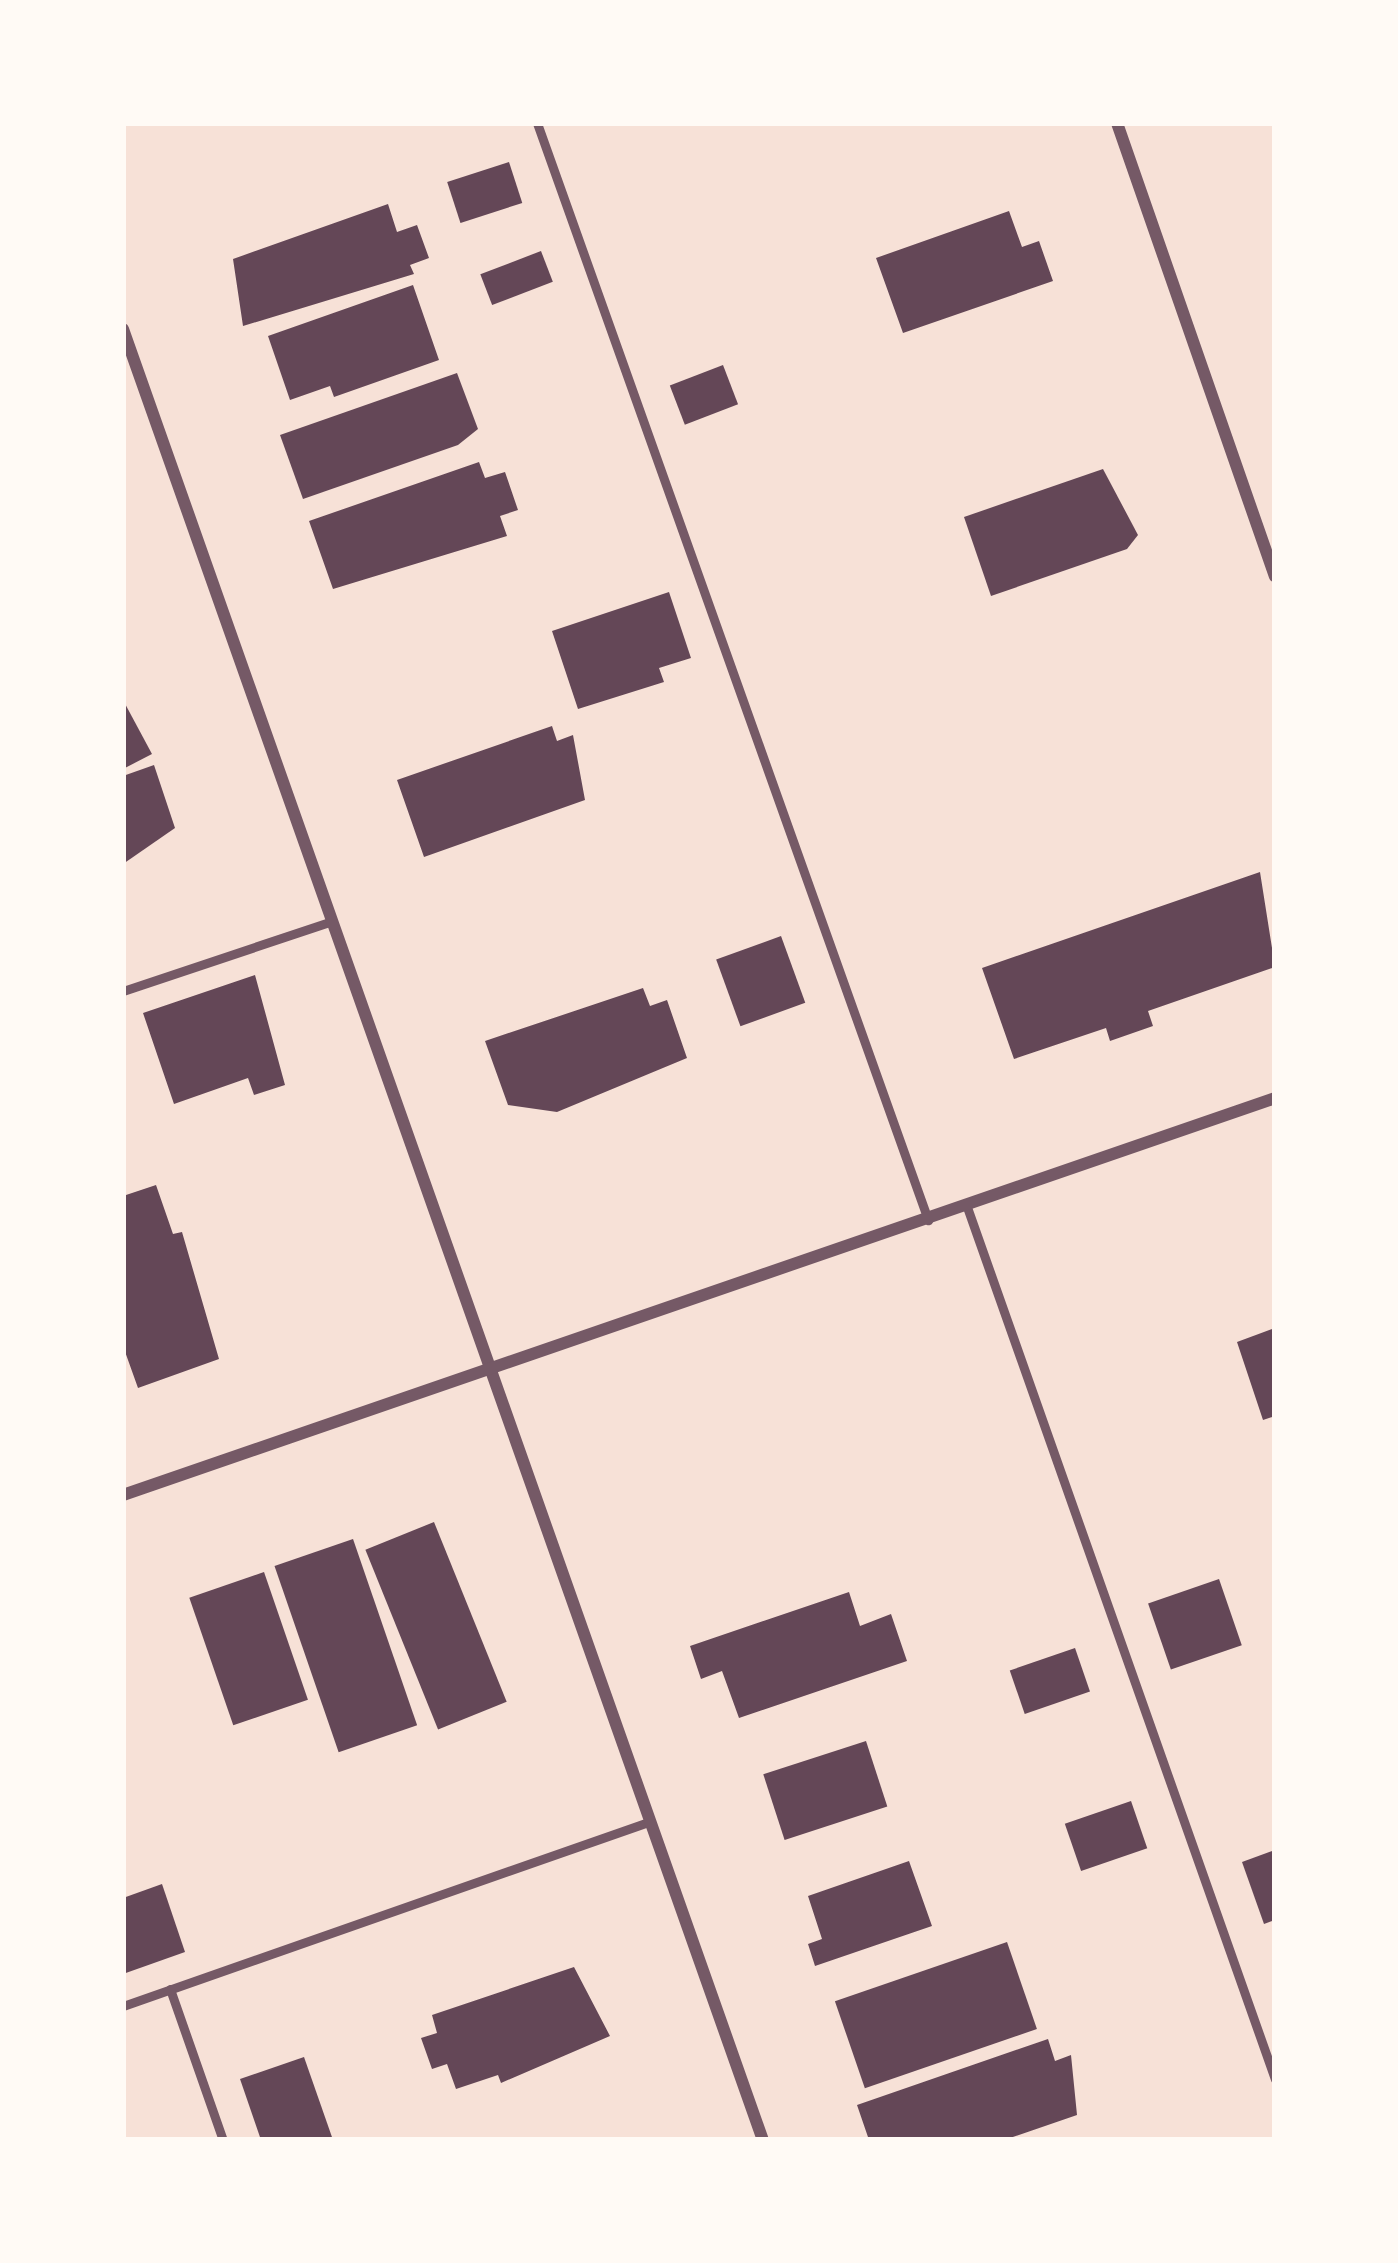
<!DOCTYPE html>
<style>
body{margin:0}
#map{position:relative;width:1398px;height:2263px;overflow:hidden;background:#f7e1d7;font-family:"PT Sans Narrow",sans-serif}
div>[style]{position:absolute}
[style*='--x']{left:calc(var(--x)*1px);top:calc(var(--y)*1px);width:calc(var(--w)*1px);rotate:calc(var(--a)*1deg)}
.building>*{inset:0;background:#644757;transform-origin:0 0}
.service>*{height:9px;margin:-4.5px;padding:0 4.5px;transform-origin:4.5px;border-radius:4.5px;background:#755966}
.minor>*{height:12px;margin:-6px;padding:0 6px;transform-origin:6px;border-radius:6px;background:#755966}
span{translate:-50% -50%;white-space:nowrap;text-align:center;line-height:1.15;-webkit-text-stroke:12px #fffaf5;paint-order:stroke}
.frame{position:absolute;inset:0;border:126px solid #fffaf5;pointer-events:none}
</style>
<div id="map">
<div class="building">
<i style="left:509px;top:162px;width:43px;height:65px;rotate:72deg"></i>
<i style="clip-path:polygon(388px 204px,397px 232px,417px 225px,429px 258px,410px 265px,414px 274px,243px 326px,233px 259px)"></i>
<i style="clip-path:polygon(1009px 211px,1022px 247px,1039px 241px,1053px 281px,903px 333px,876px 258px)"></i>
<i style="left:541px;top:251px;width:33px;height:65px;rotate:69deg"></i>
<i style="clip-path:polygon(413px 285px,439px 360px,334px 397px,330px 386px,290px 400px,268px 336px)"></i>
<i style="left:723px;top:365px;width:42px;height:57px;rotate:69deg"></i>
<i style="clip-path:polygon(457px 373px,478px 429px,458px 445px,303px 499px,280px 435px)"></i>
<i style="clip-path:polygon(479px 462px,485px 478px,505px 472px,518px 510px,500px 516px,507px 536px,333px 589px,309px 521px)"></i>
<i style="clip-path:polygon(1103px 469px,1138px 535px,1127px 549px,991px 596px,964px 517px)"></i>
<i style="clip-path:polygon(669px 592px,691px 658px,659px 668px,664px 682px,578px 709px,552px 631px)"></i>
<i style="clip-path:polygon(123px 700px,152px 754px,123px 769px)"></i>
<i style="clip-path:polygon(552px 726px,557px 741px,573px 735px,585px 800px,424px 857px,397px 780px)"></i>
<i style="clip-path:polygon(154px 765px,175px 828px,123px 864px,123px 776px)"></i>
<i style="clip-path:polygon(1260px 872px,1275px 967px,1148px 1011px,1153px 1026px,1110px 1041px,1106px 1028px,1014px 1059px,982px 968px)"></i>
<i style="left:781px;top:936px;width:71px;height:69px;rotate:70deg"></i>
<i style="clip-path:polygon(255px 975px,285px 1085px,254px 1095px,248px 1078px,174px 1104px,143px 1013px)"></i>
<i style="clip-path:polygon(643px 988px,650px 1006px,667px 1000px,687px 1058px,557px 1112px,508px 1105px,485px 1041px)"></i>
<i style="clip-path:polygon(156px 1185px,173px 1234px,182px 1232px,219px 1359px,138px 1388px,123px 1346px,123px 1196px)"></i>
<i style="clip-path:polygon(1275px 1328px,1275px 1416px,1263px 1420px,1237px 1342px)"></i>
<i style="left:434px;top:1522px;width:194px;height:74px;rotate:68deg"></i>
<i style="left:353px;top:1539px;width:197px;height:83px;rotate:71deg"></i>
<i style="left:264px;top:1572px;width:135px;height:79px;rotate:71deg"></i>
<i style="left:1219px;top:1579px;width:70px;height:75px;rotate:71deg"></i>
<i style="clip-path:polygon(849px 1592px,860px 1626px,891px 1614px,907px 1661px,739px 1718px,722px 1671px,701px 1679px,690px 1646px)"></i>
<i style="left:1075px;top:1648px;width:46px;height:69px;rotate:71deg"></i>
<i style="left:866px;top:1741px;width:69px;height:108px;rotate:72deg"></i>
<i style="left:1131px;top:1801px;width:50px;height:70px;rotate:71deg"></i>
<i style="clip-path:polygon(1275px 1850px,1275px 1920px,1264px 1924px,1242px 1862px)"></i>
<i style="clip-path:polygon(909px 1861px,932px 1926px,815px 1966px,808px 1944px,822px 1939px,808px 1896px)"></i>
<i style="clip-path:polygon(162px 1884px,185px 1952px,123px 1974px,123px 1898px)"></i>
<i style="left:1007px;top:1942px;width:92px;height:182px;rotate:71deg"></i>
<i style="clip-path:polygon(574px 1967px,610px 2036px,501px 2083px,498px 2075px,456px 2089px,447px 2064px,432px 2069px,421px 2038px,437px 2033px,432px 2015px)"></i>
<i style="clip-path:polygon(1048px 2039px,1055px 2061px,1071px 2055px,1077px 2115px,1004px 2140px,869px 2140px,857px 2105px)"></i>
<i style="clip-path:polygon(304px 2057px,333px 2140px,261px 2140px,240px 2079px)"></i>
</div>
<div class="service">
<i style="--x:537;--y:123;--w:1165;--a:70.38"></i>
<i style="--x:123;--y:991;--w:220;--a:-18.5"></i>
<i style="--x:967;--y:1207;--w:925;--a:70.55"></i>
<i style="--x:170;--y:1989;--w:160;--a:70.7"></i>
<i style="--x:123;--y:2006;--w:559;--a:-19.31"></i>
</div>
<div class="minor">
<i style="--x:1117;--y:123;--w:480;--a:70.8"></i>
<i style="--x:123;--y:329;--w:1921;--a:70.54"></i>
<i style="--x:123;--y:1495;--w:1218;--a:-19.01"></i>
</div>
<div class="frame"></div>
</div>
